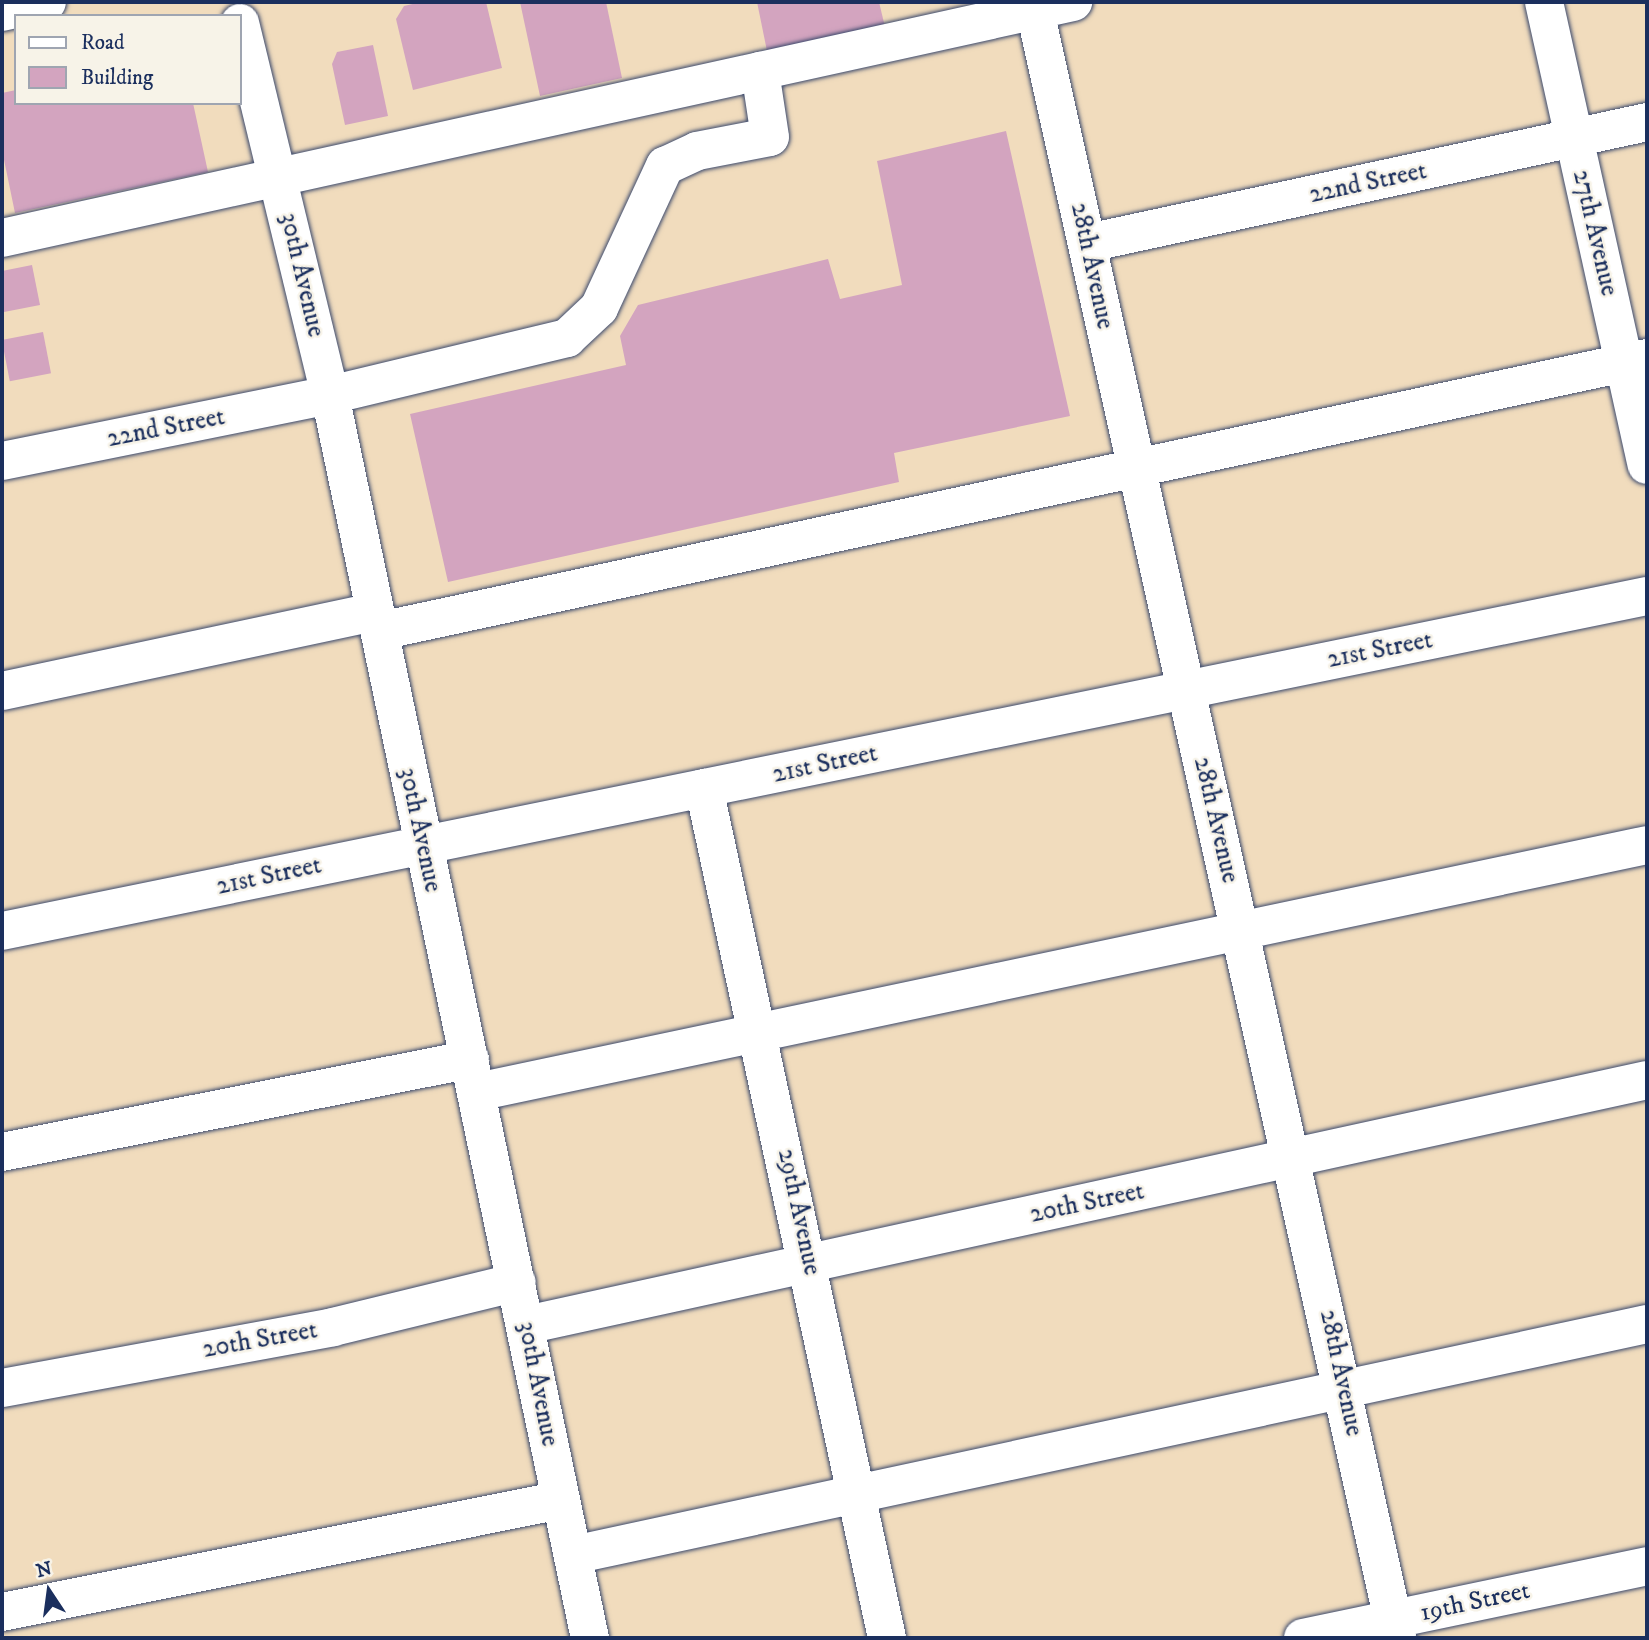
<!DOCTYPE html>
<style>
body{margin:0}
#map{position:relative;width:1649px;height:1640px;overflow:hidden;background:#f1dcbd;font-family:"IM FELL DW Pica",serif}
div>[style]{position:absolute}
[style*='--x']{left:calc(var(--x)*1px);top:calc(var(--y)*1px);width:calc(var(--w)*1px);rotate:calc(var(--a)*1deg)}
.building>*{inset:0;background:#d3a4bf;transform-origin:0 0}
.roads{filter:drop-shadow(0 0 2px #3b496c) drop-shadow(0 0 2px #3b496c)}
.minor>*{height:38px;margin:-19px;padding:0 19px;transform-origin:19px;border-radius:19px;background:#fff}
.highway>*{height:38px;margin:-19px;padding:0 19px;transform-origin:19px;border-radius:19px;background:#fff}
span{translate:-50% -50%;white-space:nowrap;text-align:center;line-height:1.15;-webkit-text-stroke:5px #f7f3e8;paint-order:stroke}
.street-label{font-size:26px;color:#1b2f5e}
.frame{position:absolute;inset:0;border:4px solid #1b2f5e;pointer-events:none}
.legend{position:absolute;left:14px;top:14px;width:228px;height:91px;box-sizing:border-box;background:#f7f3e8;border:2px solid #9fa5b1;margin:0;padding:9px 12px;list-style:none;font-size:21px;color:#1b2f5e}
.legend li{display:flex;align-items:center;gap:14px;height:35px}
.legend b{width:35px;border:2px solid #9fa5b1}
.north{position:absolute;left:14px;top:1556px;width:70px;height:70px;-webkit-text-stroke:5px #f7f3e8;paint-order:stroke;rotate:347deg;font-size:19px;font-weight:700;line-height:28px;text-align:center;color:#1b2f5e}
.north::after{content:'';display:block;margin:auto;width:24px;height:32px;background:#1b2f5e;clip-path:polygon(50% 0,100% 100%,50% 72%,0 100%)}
</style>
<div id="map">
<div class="building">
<i style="clip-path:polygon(421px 2px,486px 2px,502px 68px,413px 90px,396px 19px,404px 6px)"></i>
<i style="clip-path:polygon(520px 2px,606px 2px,622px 78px,540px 96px)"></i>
<i style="clip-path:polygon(757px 2px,879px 2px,885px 27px,767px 51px)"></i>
<i style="clip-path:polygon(373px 45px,388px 116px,345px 125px,332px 64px,337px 52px)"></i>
<i style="clip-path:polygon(16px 90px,16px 103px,193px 103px,208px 172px,15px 213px,2px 150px,2px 93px)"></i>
<i style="clip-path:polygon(1006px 131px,1070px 416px,894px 453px,899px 482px,448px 582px,410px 414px,626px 365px,620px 336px,638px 305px,828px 259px,840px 299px,902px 285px,877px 161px)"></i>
<i style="clip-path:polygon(32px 265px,40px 305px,4px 312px,2px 271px)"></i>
<i style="left:43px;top:332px;width:42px;height:42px;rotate:79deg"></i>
</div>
<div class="roads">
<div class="minor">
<i style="--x:1033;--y:2;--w:1676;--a:77.46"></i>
<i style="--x:1544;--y:2;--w:474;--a:77.5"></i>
<i style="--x:240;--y:23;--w:383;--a:76.4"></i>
<i style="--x:330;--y:395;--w:1270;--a:78.19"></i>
<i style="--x:2;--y:238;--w:1097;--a:-12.43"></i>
<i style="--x:1088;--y:243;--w:572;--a:-12.21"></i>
<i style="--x:2;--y:461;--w:335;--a:-11.4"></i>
<i style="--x:330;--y:395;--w:244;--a:-13.5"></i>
<i style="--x:567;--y:338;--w:44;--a:-43.2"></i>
<i style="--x:599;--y:308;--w:157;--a:-65.1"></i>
<i style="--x:665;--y:166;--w:35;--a:-25"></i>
<i style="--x:697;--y:151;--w:74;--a:-10.9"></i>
<i style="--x:770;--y:137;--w:67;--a:-98.6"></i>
<i style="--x:380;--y:631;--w:1296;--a:-12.16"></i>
<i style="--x:2;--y:691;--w:381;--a:-12"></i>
<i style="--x:704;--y:788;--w:869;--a:77.85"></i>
<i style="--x:2;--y:931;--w:1679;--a:-11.51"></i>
<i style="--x:477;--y:1092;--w:1196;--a:-11.92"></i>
<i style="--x:2;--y:1152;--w:477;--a:-11.2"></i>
<i style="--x:526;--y:1325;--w:1147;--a:-12.33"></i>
<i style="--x:2;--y:1388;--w:337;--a:-10.4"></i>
<i style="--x:333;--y:1327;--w:189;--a:-13.7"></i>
<i style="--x:573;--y:1555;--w:1099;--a:-12.14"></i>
<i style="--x:2;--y:1612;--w:570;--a:-11.33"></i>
<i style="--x:1303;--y:1638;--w:351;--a:-11.8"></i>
</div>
<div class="highway">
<i style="--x:2;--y:12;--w:46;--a:-12.5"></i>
</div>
</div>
<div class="street-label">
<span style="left:1368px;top:183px;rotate:-12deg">22nd Street</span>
<span style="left:1595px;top:233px;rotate:77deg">27th Avenue</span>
<span style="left:1092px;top:266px;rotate:78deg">28th Avenue</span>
<span style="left:302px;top:275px;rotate:77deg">30th Avenue</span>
<span style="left:166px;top:428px;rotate:-11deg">22nd Street</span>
<span style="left:1380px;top:650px;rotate:-11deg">21st Street</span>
<span style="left:825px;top:764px;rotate:-12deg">21st Street</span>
<span style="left:1216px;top:820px;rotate:77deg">28th Avenue</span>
<span style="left:420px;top:830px;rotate:78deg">30th Avenue</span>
<span style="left:269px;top:876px;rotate:-12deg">21st Street</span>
<span style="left:1087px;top:1203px;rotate:-12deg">20th Street</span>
<span style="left:799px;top:1212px;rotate:78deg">29th Avenue</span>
<span style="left:260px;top:1340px;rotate:-10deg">20th Street</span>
<span style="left:1341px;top:1373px;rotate:78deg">28th Avenue</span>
<span style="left:538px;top:1384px;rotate:79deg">30th Avenue</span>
<span style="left:1475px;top:1602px;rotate:-12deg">19th Street</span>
</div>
<div class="frame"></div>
<ul class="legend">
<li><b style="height:9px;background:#fff"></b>Road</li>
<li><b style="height:19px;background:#d3a4bf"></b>Building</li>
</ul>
<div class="north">N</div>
</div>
